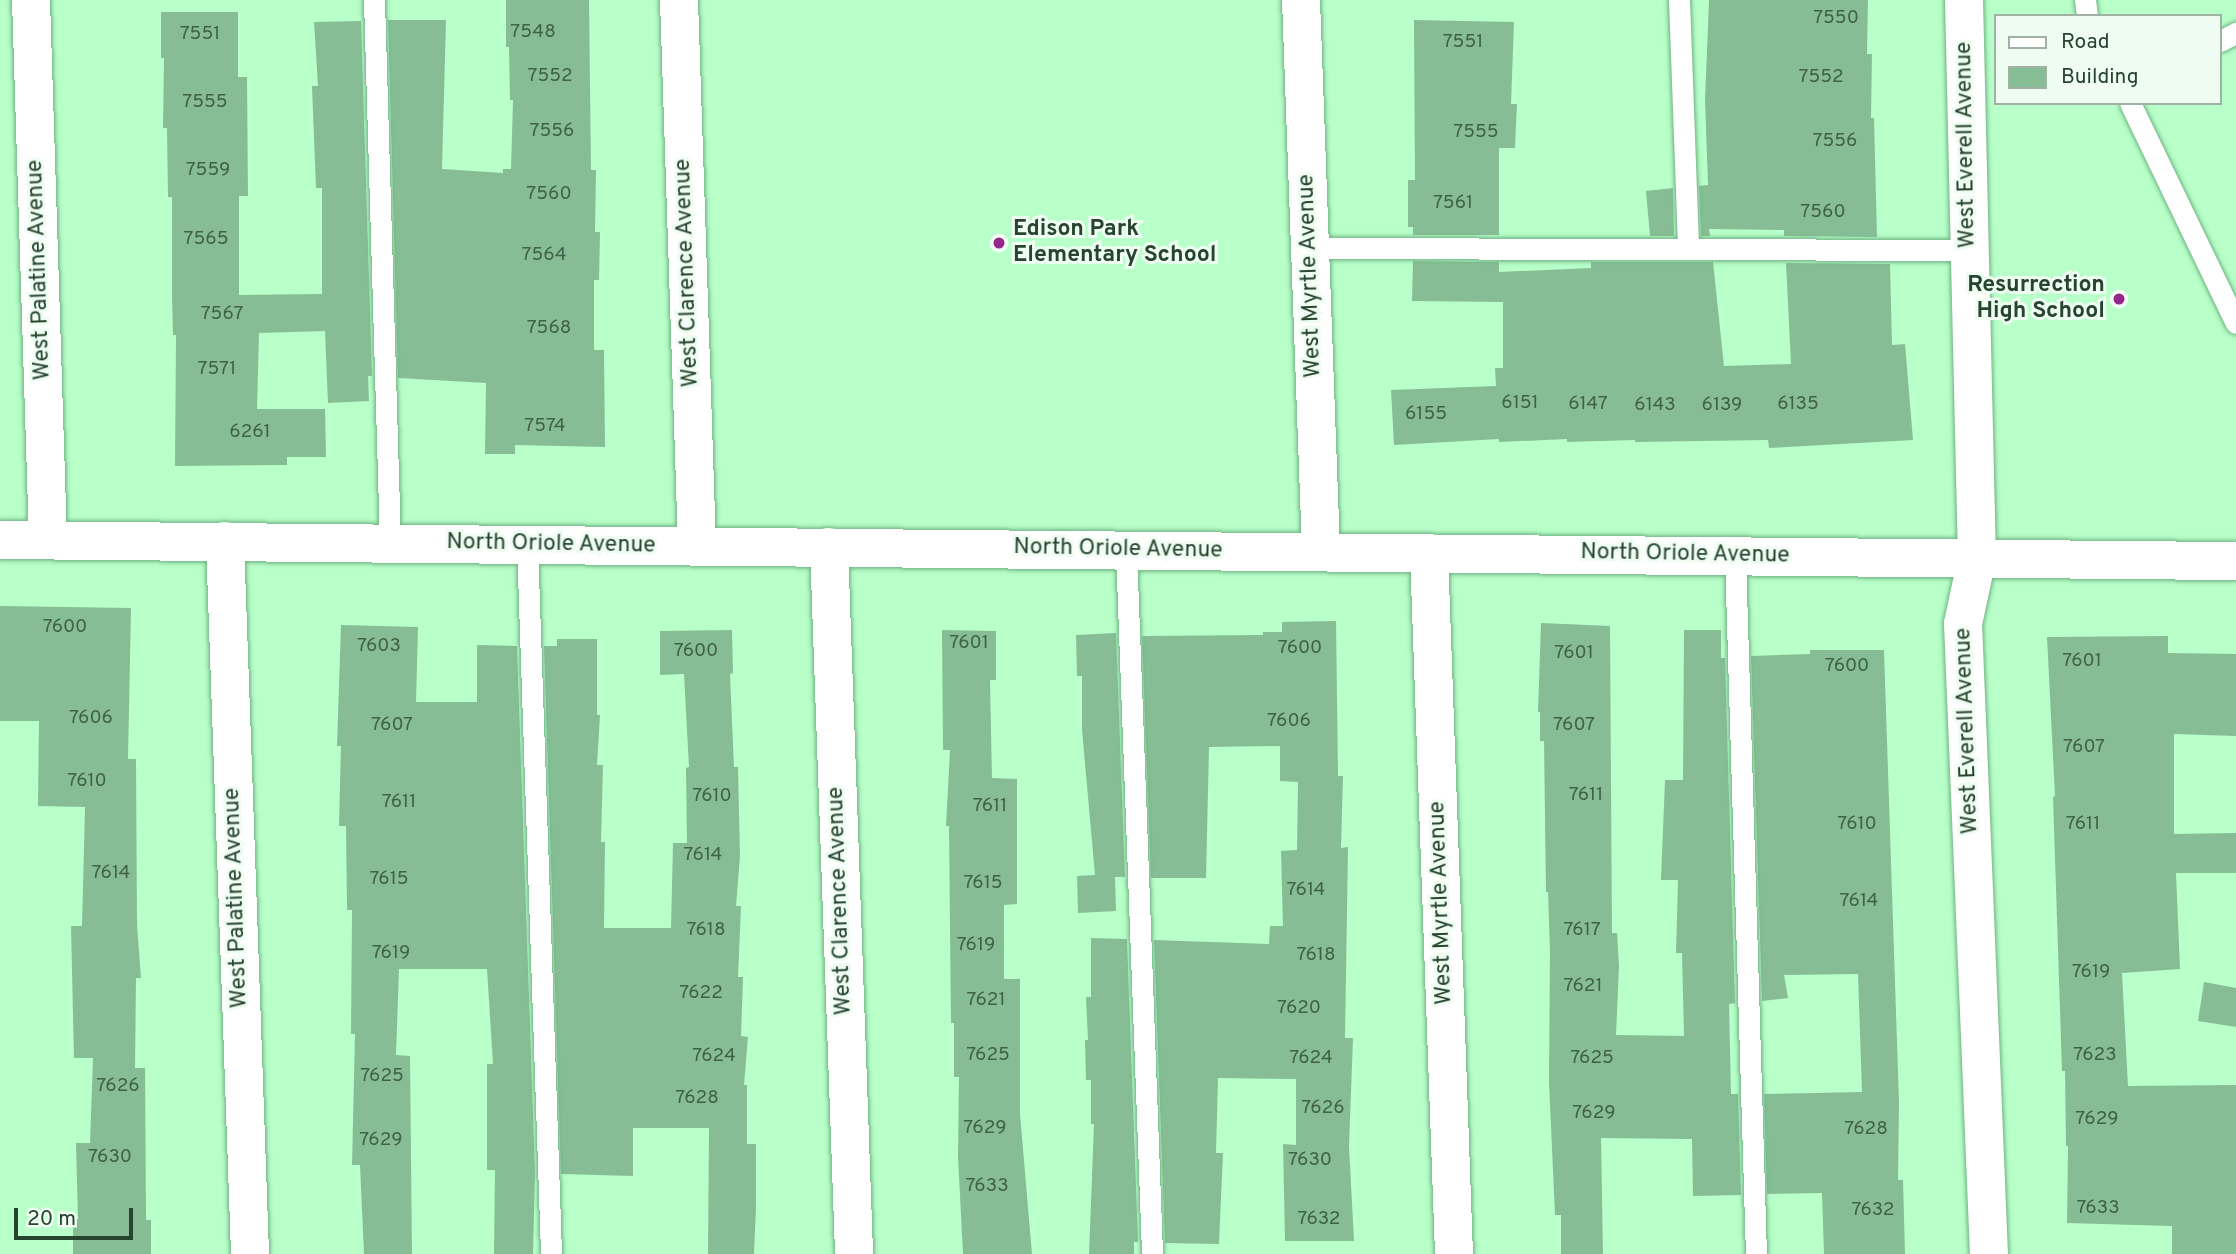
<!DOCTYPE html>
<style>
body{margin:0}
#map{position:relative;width:2236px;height:1254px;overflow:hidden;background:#b8ffc9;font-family:Overpass,sans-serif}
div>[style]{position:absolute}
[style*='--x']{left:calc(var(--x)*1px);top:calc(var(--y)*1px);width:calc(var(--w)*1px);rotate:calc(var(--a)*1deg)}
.building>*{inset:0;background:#87bd95}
.roads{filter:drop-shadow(0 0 2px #6fb381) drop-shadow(0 0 2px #6fb381)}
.lane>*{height:21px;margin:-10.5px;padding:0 10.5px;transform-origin:10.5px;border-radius:10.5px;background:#fff}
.street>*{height:38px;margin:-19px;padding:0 19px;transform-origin:19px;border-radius:19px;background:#fff}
.dots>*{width:19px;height:19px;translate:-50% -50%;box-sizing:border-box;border:4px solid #effcf2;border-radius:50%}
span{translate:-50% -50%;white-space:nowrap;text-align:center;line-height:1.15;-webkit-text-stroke:6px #effcf2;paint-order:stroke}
.number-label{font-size:19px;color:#3f6248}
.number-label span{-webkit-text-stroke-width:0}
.street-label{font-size:23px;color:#27442f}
.poi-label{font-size:23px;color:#27442f;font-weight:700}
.left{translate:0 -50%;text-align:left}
.right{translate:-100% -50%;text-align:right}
.legend{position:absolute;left:1994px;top:14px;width:228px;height:91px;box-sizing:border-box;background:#effcf2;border:2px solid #9fb2a4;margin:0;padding:9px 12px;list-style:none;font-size:21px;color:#27442f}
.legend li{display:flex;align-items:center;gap:14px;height:35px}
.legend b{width:35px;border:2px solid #9fb2a4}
.scale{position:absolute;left:14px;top:1208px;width:119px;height:32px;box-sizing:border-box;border:4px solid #27442f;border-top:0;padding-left:9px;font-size:21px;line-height:24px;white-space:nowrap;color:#27442f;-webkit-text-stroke:5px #effcf2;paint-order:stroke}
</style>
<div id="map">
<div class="building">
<i style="clip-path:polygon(506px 0,589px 0,591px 170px,596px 170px,595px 232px,600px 232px,599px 280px,594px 280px,594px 350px,604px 350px,605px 447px,515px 445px,515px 454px,485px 454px,486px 383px,398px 378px,388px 20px,446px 20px,442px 169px,503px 173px,503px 169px,511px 169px,513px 100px,510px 100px,509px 47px,506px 47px)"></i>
<i style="clip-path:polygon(1709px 0,1868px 0,1867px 54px,1872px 54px,1871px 118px,1874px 118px,1877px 237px,1784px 236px,1784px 230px,1709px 229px,1710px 236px,1701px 236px,1699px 186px,1708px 185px,1705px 100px)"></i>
<i style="clip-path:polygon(161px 12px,238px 12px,238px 77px,247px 77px,248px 196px,239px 196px,239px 295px,322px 294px,322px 188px,316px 188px,312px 86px,318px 86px,314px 22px,361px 21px,372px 376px,368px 376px,369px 401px,328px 403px,325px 331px,259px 333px,257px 409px,325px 409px,326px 457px,287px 457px,287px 465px,175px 466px,176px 335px,173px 335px,172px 297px,172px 197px,168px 197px,167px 128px,163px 128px,164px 58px,161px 58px)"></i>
<i style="clip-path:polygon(1414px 20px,1514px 22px,1511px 104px,1517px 104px,1515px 148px,1499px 148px,1499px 235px,1413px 235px,1413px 227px,1408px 227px,1408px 180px,1415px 180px)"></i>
<i style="clip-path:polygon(1673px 188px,1674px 236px,1650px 236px,1646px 191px)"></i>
<i style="clip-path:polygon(1413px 261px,1499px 262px,1499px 272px,1591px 268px,1591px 262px,1713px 262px,1724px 366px,1791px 364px,1786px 263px,1890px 264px,1892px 345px,1905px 344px,1913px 440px,1769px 448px,1768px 440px,1635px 442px,1635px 440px,1567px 442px,1567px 439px,1499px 442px,1499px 439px,1394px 445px,1391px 390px,1496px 386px,1495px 368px,1503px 368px,1503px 302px,1412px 301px)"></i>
<i style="clip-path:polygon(0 606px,131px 608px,128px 759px,136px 759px,137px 925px,141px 978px,136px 978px,135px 1068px,145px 1068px,146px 1220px,151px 1220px,151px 1254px,73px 1254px,73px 1219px,78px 1219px,76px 1143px,90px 1143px,93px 1058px,74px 1058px,71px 926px,82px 926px,85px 807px,38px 806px,39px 721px,0 721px)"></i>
<i style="clip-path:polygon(1336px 621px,1338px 776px,1343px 776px,1341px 848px,1348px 847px,1345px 1038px,1353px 1038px,1349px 1146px,1354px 1241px,1285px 1241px,1283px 1144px,1296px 1145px,1296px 1079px,1218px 1078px,1216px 1153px,1223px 1153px,1219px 1244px,1165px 1243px,1154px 940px,1269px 944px,1270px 926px,1283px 926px,1281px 851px,1297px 850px,1298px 782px,1280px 781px,1280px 746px,1209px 747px,1206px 878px,1151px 878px,1142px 636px,1263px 635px,1263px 632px,1282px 632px,1282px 622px)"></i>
<i style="clip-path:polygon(1541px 623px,1610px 626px,1612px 933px,1617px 933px,1619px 966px,1616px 1035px,1684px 1036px,1682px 953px,1676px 953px,1678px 880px,1661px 880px,1665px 780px,1683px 780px,1684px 630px,1721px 630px,1721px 658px,1725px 658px,1735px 1003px,1729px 1004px,1731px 1094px,1738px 1094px,1741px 1195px,1693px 1196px,1692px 1139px,1601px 1138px,1603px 1254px,1561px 1254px,1561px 1215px,1555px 1215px,1549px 1082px,1550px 952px,1548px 892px,1546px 892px,1544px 741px,1540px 741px,1540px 712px,1538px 712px)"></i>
<i style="clip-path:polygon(341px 625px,418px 627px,416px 702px,477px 702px,477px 645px,517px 646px,535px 1173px,533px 1254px,494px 1254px,495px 1170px,487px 1170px,487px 1064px,493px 1064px,487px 969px,399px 969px,396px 1055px,410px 1056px,412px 1254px,364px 1254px,360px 1165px,352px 1165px,355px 1034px,351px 1034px,352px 910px,347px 910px,346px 826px,339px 826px,341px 746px,337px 746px)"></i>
<i style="clip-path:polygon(732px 630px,733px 673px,730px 674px,734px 767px,738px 767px,740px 856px,736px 906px,741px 906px,738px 977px,743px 977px,741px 1036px,748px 1037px,744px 1085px,747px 1085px,747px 1144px,756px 1144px,756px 1208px,754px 1254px,708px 1254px,709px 1128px,633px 1128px,633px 1176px,561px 1174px,544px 646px,557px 646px,557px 639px,597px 639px,597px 715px,600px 715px,597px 765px,603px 765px,601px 842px,605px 842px,604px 928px,671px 928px,673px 843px,687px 843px,686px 768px,689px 767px,684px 674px,660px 675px,660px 631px)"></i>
<i style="clip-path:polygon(942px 630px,996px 631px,996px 680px,990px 680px,992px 778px,1017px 779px,1017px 904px,1004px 905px,1004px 979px,1020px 979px,1020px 1114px,1032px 1254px,963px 1254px,958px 1157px,959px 1077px,954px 1077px,954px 1023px,951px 1023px,949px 826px,946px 826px,950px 750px,943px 750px)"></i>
<i style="clip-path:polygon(1116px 633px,1125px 877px,1115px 877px,1116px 911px,1078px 913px,1077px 876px,1095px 875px,1082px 730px,1082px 676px,1077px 676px,1076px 635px)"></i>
<i style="clip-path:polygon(2168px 636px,2168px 653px,2236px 654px,2236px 736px,2174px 734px,2174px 834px,2236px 833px,2236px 873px,2176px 873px,2180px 969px,2122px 973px,2128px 1086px,2236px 1085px,2236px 1254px,2172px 1254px,2172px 1226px,2067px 1223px,2068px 1146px,2066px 1146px,2065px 1071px,2062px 1071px,2053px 797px,2055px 796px,2047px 637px)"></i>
<i style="clip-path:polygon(1810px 650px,1884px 650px,1899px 1103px,1898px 1180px,1903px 1180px,1905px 1254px,1824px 1254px,1822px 1193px,1767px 1194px,1764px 1094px,1862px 1092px,1858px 974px,1784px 975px,1788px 998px,1762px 1001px,1751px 656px,1810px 654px)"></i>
<i style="clip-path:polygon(1091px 938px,1127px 939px,1138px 1242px,1134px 1242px,1134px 1254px,1089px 1254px,1094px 1124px,1091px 1124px,1091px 1080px,1086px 1080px,1085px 1040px,1088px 1040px,1086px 997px,1091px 997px)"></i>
<i style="clip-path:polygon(2204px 982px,2236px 988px,2236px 1027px,2198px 1021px)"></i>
</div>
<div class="roads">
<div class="lane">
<i style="--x:374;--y:0;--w:543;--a:88.31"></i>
<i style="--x:1679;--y:0;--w:249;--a:87.9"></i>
<i style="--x:2085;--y:0;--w:16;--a:83"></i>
<i style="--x:2220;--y:41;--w:18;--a:-27"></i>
<i style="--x:2130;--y:103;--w:244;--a:64.3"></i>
<i style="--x:1310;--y:248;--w:660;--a:0.17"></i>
<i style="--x:527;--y:544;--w:710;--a:88.06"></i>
<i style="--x:1126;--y:550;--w:704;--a:87.88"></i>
<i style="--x:1735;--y:556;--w:698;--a:88.28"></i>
</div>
<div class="street">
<i style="--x:31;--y:0;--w:540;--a:88.2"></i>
<i style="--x:679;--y:0;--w:546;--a:88.11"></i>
<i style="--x:1301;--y:0;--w:552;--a:87.92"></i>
<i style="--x:1964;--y:0;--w:558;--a:88.67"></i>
<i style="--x:1977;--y:558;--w:67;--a:102"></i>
<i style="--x:1963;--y:624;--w:631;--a:87.64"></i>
<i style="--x:0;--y:540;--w:2236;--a:0.54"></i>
<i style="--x:225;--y:541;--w:713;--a:87.99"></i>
<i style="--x:829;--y:547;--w:707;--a:87.97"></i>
<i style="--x:1429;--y:553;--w:701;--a:87.96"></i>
</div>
</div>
<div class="dots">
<i style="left:999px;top:243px;background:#93288a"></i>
<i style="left:2119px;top:299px;background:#93288a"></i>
</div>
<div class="number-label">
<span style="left:1836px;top:19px">7550</span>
<span style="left:533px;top:33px">7548</span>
<span style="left:200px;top:35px">7551</span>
<span style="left:1463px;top:43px">7551</span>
<span style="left:550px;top:77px">7552</span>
<span style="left:1821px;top:78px">7552</span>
<span style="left:205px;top:103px">7555</span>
<span style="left:552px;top:132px">7556</span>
<span style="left:1476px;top:133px">7555</span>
<span style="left:1835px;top:142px">7556</span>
<span style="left:208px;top:171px">7559</span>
<span style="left:549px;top:195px">7560</span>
<span style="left:1453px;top:204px">7561</span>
<span style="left:1823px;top:213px">7560</span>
<span style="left:206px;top:240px">7565</span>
<span style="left:544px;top:256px">7564</span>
<span style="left:222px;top:315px">7567</span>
<span style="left:549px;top:329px">7568</span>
<span style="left:217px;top:370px">7571</span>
<span style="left:1520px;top:404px">6151</span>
<span style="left:1588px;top:405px">6147</span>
<span style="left:1798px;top:405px">6135</span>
<span style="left:1655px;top:406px">6143</span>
<span style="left:1722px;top:406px">6139</span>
<span style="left:1426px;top:415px">6155</span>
<span style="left:545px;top:427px">7574</span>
<span style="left:250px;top:433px">6261</span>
<span style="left:65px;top:628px">7600</span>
<span style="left:969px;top:644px">7601</span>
<span style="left:379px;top:647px">7603</span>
<span style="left:1300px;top:649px">7600</span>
<span style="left:696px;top:652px">7600</span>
<span style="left:1574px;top:654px">7601</span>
<span style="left:2082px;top:662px">7601</span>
<span style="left:1847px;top:667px">7600</span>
<span style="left:91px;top:719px">7606</span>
<span style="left:1289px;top:722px">7606</span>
<span style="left:392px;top:726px">7607</span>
<span style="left:1574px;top:726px">7607</span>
<span style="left:2084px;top:748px">7607</span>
<span style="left:87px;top:782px">7610</span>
<span style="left:1586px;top:796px">7611</span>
<span style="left:712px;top:797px">7610</span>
<span style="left:399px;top:803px">7611</span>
<span style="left:990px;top:807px">7611</span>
<span style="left:1857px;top:825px">7610</span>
<span style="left:2083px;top:825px">7611</span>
<span style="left:703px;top:856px">7614</span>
<span style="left:111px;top:874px">7614</span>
<span style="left:389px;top:880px">7615</span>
<span style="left:983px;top:884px">7615</span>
<span style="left:1306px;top:891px">7614</span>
<span style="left:1859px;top:902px">7614</span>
<span style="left:706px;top:931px">7618</span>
<span style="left:1582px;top:931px">7617</span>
<span style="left:976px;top:946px">7619</span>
<span style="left:391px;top:954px">7619</span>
<span style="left:1316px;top:956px">7618</span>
<span style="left:2091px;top:973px">7619</span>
<span style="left:1583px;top:987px">7621</span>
<span style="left:701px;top:994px">7622</span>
<span style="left:986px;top:1001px">7621</span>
<span style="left:1299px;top:1009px">7620</span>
<span style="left:988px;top:1056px">7625</span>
<span style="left:2095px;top:1056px">7623</span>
<span style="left:714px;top:1057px">7624</span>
<span style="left:1311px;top:1059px">7624</span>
<span style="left:1592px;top:1059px">7625</span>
<span style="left:382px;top:1077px">7625</span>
<span style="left:118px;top:1087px">7626</span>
<span style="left:697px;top:1099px">7628</span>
<span style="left:1323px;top:1109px">7626</span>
<span style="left:1594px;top:1114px">7629</span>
<span style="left:2097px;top:1120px">7629</span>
<span style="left:985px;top:1129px">7629</span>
<span style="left:1866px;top:1130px">7628</span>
<span style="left:381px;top:1141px">7629</span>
<span style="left:110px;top:1158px">7630</span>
<span style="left:1310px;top:1161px">7630</span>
<span style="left:987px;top:1187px">7633</span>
<span style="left:2098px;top:1209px">7633</span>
<span style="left:1873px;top:1211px">7632</span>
<span style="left:1319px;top:1220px">7632</span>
</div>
<div class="street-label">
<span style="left:1967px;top:145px;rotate:-91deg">West Everell Avenue</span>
<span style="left:40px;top:270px;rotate:-92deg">West Palatine Avenue</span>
<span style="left:688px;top:273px;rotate:-92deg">West Clarence Avenue</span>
<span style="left:1311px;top:276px;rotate:-92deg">West Myrtle Avenue</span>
<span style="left:551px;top:545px;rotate:1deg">North Oriole Avenue</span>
<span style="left:1118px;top:550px;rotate:1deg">North Oriole Avenue</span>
<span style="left:1685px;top:555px;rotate:1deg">North Oriole Avenue</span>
<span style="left:1968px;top:731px;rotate:-92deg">West Everell Avenue</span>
<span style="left:237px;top:898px;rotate:-92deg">West Palatine Avenue</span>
<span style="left:841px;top:901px;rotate:-92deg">West Clarence Avenue</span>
<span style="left:1442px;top:903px;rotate:-92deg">West Myrtle Avenue</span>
</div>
<div class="poi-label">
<span class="left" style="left:1013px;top:243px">Edison Park<br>Elementary School</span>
<span class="right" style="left:2105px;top:299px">Resurrection<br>High School</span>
</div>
<ul class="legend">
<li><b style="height:9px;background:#fff"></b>Road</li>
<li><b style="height:19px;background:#87bd95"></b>Building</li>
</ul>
<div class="scale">20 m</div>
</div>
